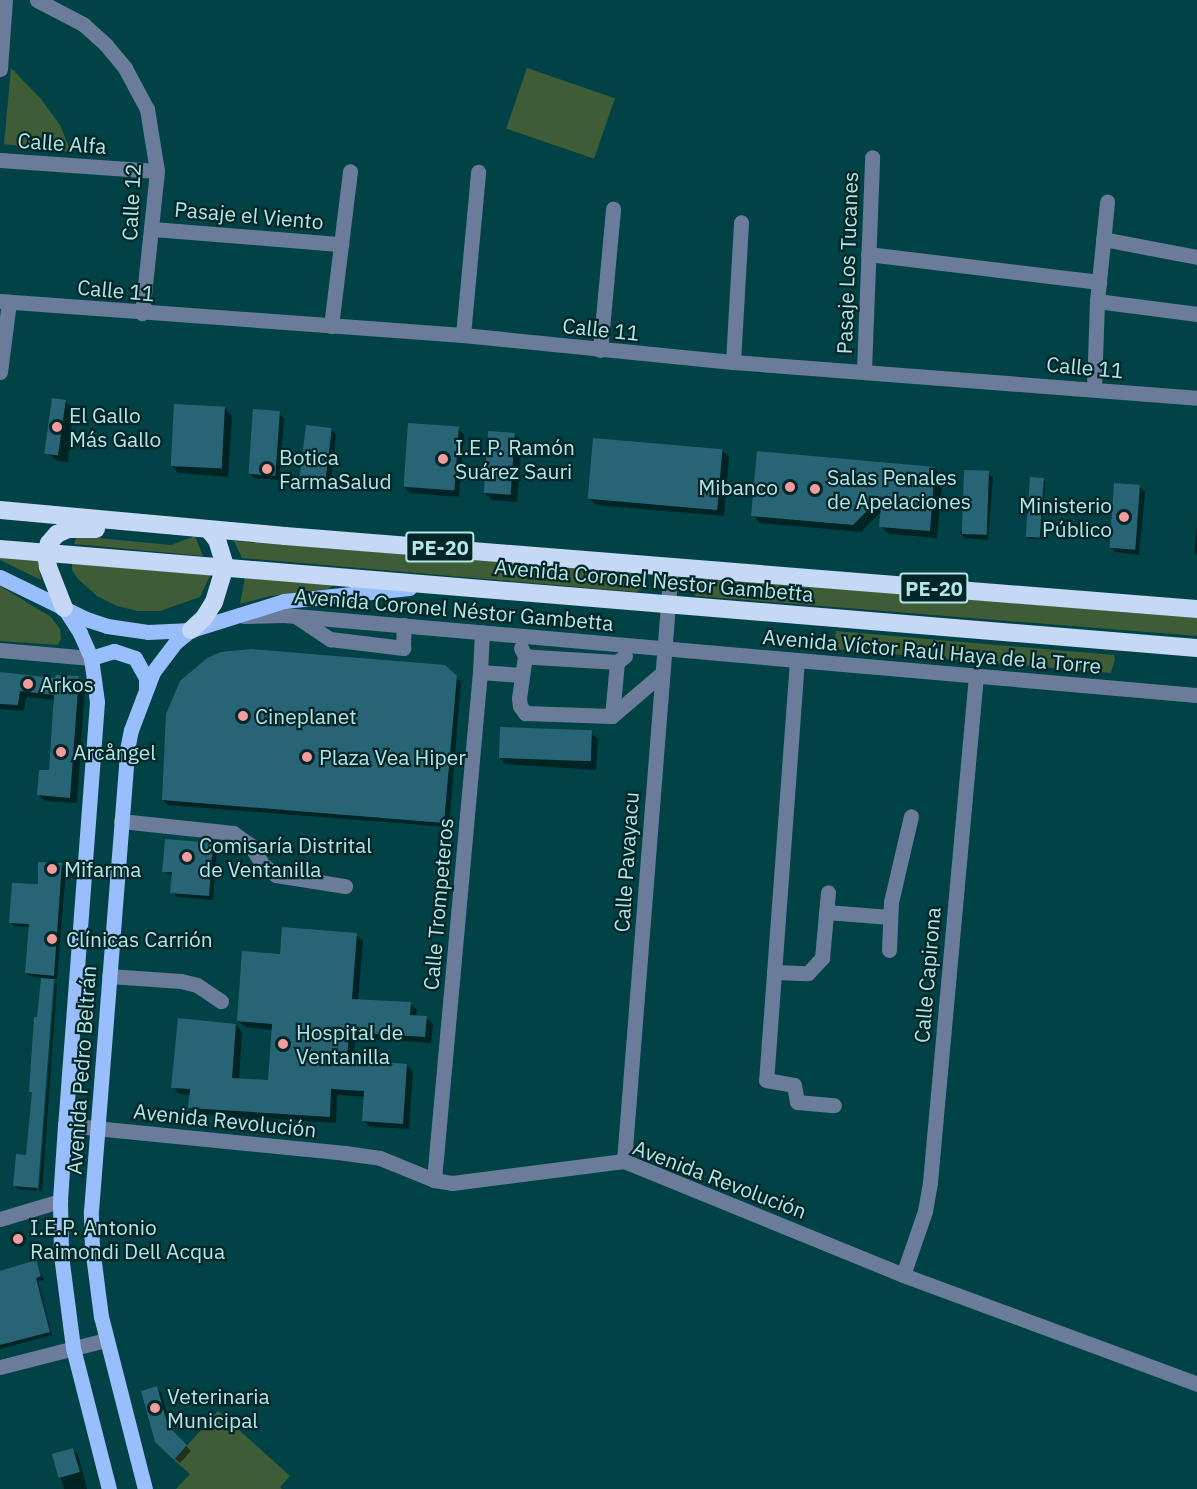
<!DOCTYPE html>
<meta charset="utf-8">
<style>
body{margin:0}
#map{position:relative;width:1197px;height:1489px;overflow:hidden;background:#004245;font-family:"IBM Plex Sans",sans-serif}
div>[style]{position:absolute}
[style*='--x']{left:calc(var(--x)*1px);top:calc(var(--y)*1px);width:calc(var(--w)*1px);rotate:calc(var(--a)*1deg)}
.green>*{inset:0;background:#3e5d36;transform-origin:0 0}
.shadow>*{inset:0;background:#0007}
.building>*{inset:0;background:#276475;transform-origin:0 0}
.minor>*{height:15px;margin:-7.5px;padding:0 7.5px;transform-origin:7.5px;border-radius:7.5px;background:#6a7c9a}
.major>*{height:15px;margin:-7.5px;padding:0 7.5px;transform-origin:7.5px;border-radius:7.5px;background:#98befb}
.highway>*{height:18px;margin:-9px;padding:0 9px;transform-origin:9px;border-radius:9px;background:#c5d8f5}
.dots>*{width:16px;height:16px;translate:-50% -50%;box-sizing:border-box;border:3px solid #022627;border-radius:50%}
span{translate:-50% -50%;white-space:nowrap;text-align:center;line-height:1.15;-webkit-text-stroke:4.5px #022627;paint-order:stroke}
.shield-label span{padding:2px 4px;background:#022627;border:2px solid;border-radius:4px;-webkit-text-stroke-width:0}
.shield-label{font-size:20px;color:#b4e5e7;font-weight:700}
.street-label{font-size:21px;color:#b4e5e7}
.poi-label{font-size:21px;color:#b4e5e7}
.left{translate:0 -50%;text-align:left}
.right{translate:-100% -50%;text-align:right}
</style>
<div id="map">
<div class="green">
<i style="clip-path:polygon(11px 68px,41px 99px,60px 125px,71px 152px,4px 144px)"></i>
<i style="left:527px;top:68px;width:93px;height:64px;rotate:19deg"></i>
<i style="clip-path:polygon(77px 536px,171px 545px,195px 536px,203px 556px,74px 544px)"></i>
<i style="clip-path:polygon(234px 541px,639px 573px,643px 578px,642px 587px,637px 592px,242px 558px)"></i>
<i style="clip-path:polygon(0 557px,38px 560px,41px 580px,0 560px)"></i>
<i style="clip-path:polygon(72px 562px,211px 574px,200px 597px,160px 611px,138px 611px,117px 606px,97px 596px,78px 579px,72px 570px)"></i>
<i style="clip-path:polygon(245px 577px,334px 585px,328px 589px,270px 596px,240px 604px)"></i>
<i style="clip-path:polygon(703px 578px,1197px 618px,1197px 636px,696px 596px,692px 591px,692px 583px)"></i>
<i style="clip-path:polygon(0 586px,51px 617px,60px 629px,61px 639px,58px 645px,0 641px)"></i>
<i style="clip-path:polygon(836px 631px,1114px 655px,1115px 659px,1111px 673px,833px 649px)"></i>
<i style="clip-path:polygon(218px 1411px,290px 1476px,280px 1487px,282px 1489px,176px 1489px,190px 1474px,174px 1460px)"></i>
</div>
<div class="shadow">
<i style="clip-path:polygon(65px 401px,73px 409px,68px 462px,57px 461px,49px 453px)"></i>
<i style="clip-path:polygon(224px 408px,232px 416px,228px 477px,179px 473px,171px 466px)"></i>
<i style="clip-path:polygon(279px 413px,284px 418px,279px 480px,254px 478px,249px 473px)"></i>
<i style="clip-path:polygon(331px 429px,336px 434px,331px 484px,308px 482px,303px 477px)"></i>
<i style="clip-path:polygon(458px 429px,464px 435px,459px 497px,410px 493px,403px 486px)"></i>
<i style="clip-path:polygon(515px 434px,522px 442px,517px 502px,492px 500px,484px 492px)"></i>
<i style="clip-path:polygon(723px 451px,729px 457px,724px 516px,596px 505px,589px 499px)"></i>
<i style="clip-path:polygon(935px 469px,943px 477px,937px 538px,889px 534px,881px 526px,882px 511px,861px 532px,760px 523px,753px 515px)"></i>
<i style="clip-path:polygon(988px 473px,993px 478px,988px 540px,965px 538px,960px 533px)"></i>
<i style="clip-path:polygon(1043px 480px,1045px 482px,1041px 539px,1029px 539px,1027px 537px)"></i>
<i style="clip-path:polygon(1140px 487px,1145px 492px,1139px 555px,1115px 552px,1110px 547px)"></i>
<i style="clip-path:polygon(1197px 525px,1197px 555px,1194px 552px)"></i>
<i style="clip-path:polygon(221px 654px,445px 666px,461px 682px,449px 827px,168px 805px,163px 800px,181px 682px,196px 667px)"></i>
<i style="clip-path:polygon(0 674px,57px 679px,78px 678px,85px 685px,77px 803px,45px 801px,38px 794px,50px 772px,55px 700px,26px 697px,24px 711px,0 709px)"></i>
<i style="clip-path:polygon(591px 733px,598px 739px,596px 770px,505px 764px,499px 757px)"></i>
<i style="clip-path:polygon(212px 845px,217px 849px,213px 900px,177px 897px,172px 892px,173px 876px,164px 871px)"></i>
<i style="clip-path:polygon(62px 865px,66px 869px,57px 979px,51px 979px,54px 982px,52px 982px,36px 1191px,18px 1189px,14px 1185px,27px 1157px,42px 978px,30px 976px,26px 973px,30px 927px,14px 926px,10px 922px,39px 886px)"></i>
<i style="clip-path:polygon(356px 935px,363px 941px,358px 1001px,410px 1004px,417px 1010px,416px 1017px,426px 1018px,433px 1024px,431px 1043px,355px 1038px,354px 1061px,407px 1065px,413px 1072px,409px 1129px,370px 1127px,363px 1120px,365px 1097px,337px 1095px,336px 1123px,196px 1114px,190px 1108px,191px 1095px,179px 1094px,173px 1087px,236px 1025px,242px 1032px,239px 1080px,269px 1082px,273px 1030px,245px 1027px,238px 1021px,282px 955px)"></i>
<i style="clip-path:polygon(55px 982px,57px 984px,42px 1191px,39px 1191px)"></i>
<i style="clip-path:polygon(36px 1262px,44px 1280px,38px 1281px,52px 1335px,0 1349px,0 1272px)"></i>
<i style="clip-path:polygon(156px 1388px,161px 1392px,172px 1432px,191px 1451px,180px 1463px,162px 1447px)"></i>
<i style="clip-path:polygon(73px 1450px,78px 1455px,87px 1489px,64px 1489px,54px 1455px)"></i>
</div>
<div class="building">
<i style="left:52px;top:398px;width:14px;height:56px;rotate:8deg"></i>
<i style="left:174px;top:404px;width:51px;height:62px;rotate:3deg"></i>
<i style="left:253px;top:409px;width:27px;height:65px;rotate:4deg"></i>
<i style="left:408px;top:423px;width:51px;height:64px;rotate:4deg"></i>
<i style="left:306px;top:425px;width:26px;height:53px;rotate:7deg"></i>
<i style="left:488px;top:431px;width:27px;height:62px;rotate:4deg"></i>
<i style="left:593px;top:438px;width:130px;height:61px;rotate:5deg"></i>
<i style="clip-path:polygon(757px 451px,935px 467px,930px 531px,879px 527px,882px 496px,853px 525px,751px 516px)"></i>
<i style="left:964px;top:470px;width:25px;height:64px;rotate:2deg"></i>
<i style="left:1030px;top:477px;width:14px;height:60px;rotate:4deg"></i>
<i style="left:1114px;top:483px;width:26px;height:65px;rotate:4deg"></i>
<i style="clip-path:polygon(251px 649px,445px 665px,457px 676px,444px 823px,162px 800px,166px 714px,180px 681px,207px 658px,221px 652px)"></i>
<i style="clip-path:polygon(0 672px,55px 678px,56px 675px,79px 676px,70px 798px,37px 795px,39px 770px,49px 770px,54px 695px,20px 691px,18px 705px,0 704px)"></i>
<i style="left:500px;top:727px;width:92px;height:31px;rotate:2deg"></i>
<i style="clip-path:polygon(165px 839px,213px 843px,209px 896px,170px 893px,172px 872px,162px 872px)"></i>
<i style="clip-path:polygon(38px 862px,62px 863px,54px 976px,25px 973px,29px 924px,9px 923px,12px 883px,38px 884px)"></i>
<i style="clip-path:polygon(282px 927px,357px 933px,352px 999px,411px 1002px,410px 1015px,427px 1016px,425px 1037px,349px 1032px,347px 1059px,407px 1064px,403px 1124px,362px 1121px,364px 1091px,331px 1089px,330px 1117px,188px 1108px,190px 1089px,171px 1088px,178px 1018px,236px 1024px,232px 1078px,268px 1080px,272px 1024px,237px 1021px,242px 951px,280px 954px)"></i>
<i style="clip-path:polygon(41px 978px,54px 979px,38px 1188px,13px 1186px,16px 1154px,26px 1155px,32px 1092px,29px 1092px,34px 1017px,37px 1017px)"></i>
<i style="clip-path:polygon(36px 1260px,41px 1276px,36px 1278px,50px 1332px,0 1345px,0 1271px)"></i>
<i style="clip-path:polygon(157px 1386px,168px 1426px,187px 1445px,174px 1460px,155px 1442px,141px 1391px)"></i>
<i style="left:73px;top:1448px;width:25px;height:22px;rotate:74deg"></i>
</div>
<div class="minor">
<i style="--x:37;--y:0;--w:52;--a:27.6"></i>
<i style="--x:83;--y:24;--w:31;--a:42"></i>
<i style="--x:106;--y:45;--w:30;--a:50"></i>
<i style="--x:125;--y:68;--w:47;--a:61.8"></i>
<i style="--x:147;--y:109;--w:63;--a:80.8"></i>
<i style="--x:157;--y:171;--w:143;--a:96"></i>
<i style="--x:0;--y:69;--w:69;--a:-85.9"></i>
<i style="--x:0;--y:160;--w:157;--a:4"></i>
<i style="--x:153;--y:229;--w:189;--a:4.6"></i>
<i style="--x:1103;--y:239;--w:96;--a:10.8"></i>
<i style="--x:868;--y:254;--w:233;--a:6.9"></i>
<i style="--x:0;--y:301;--w:464;--a:4.2"></i>
<i style="--x:463;--y:335;--w:271;--a:5.7"></i>
<i style="--x:733;--y:362;--w:465;--a:4.4"></i>
<i style="--x:1097;--y:301;--w:101;--a:7.4"></i>
<i style="--x:331;--y:326;--w:156;--a:-83"></i>
<i style="--x:463;--y:335;--w:164;--a:-84.7"></i>
<i style="--x:600;--y:350;--w:142;--a:-84.7"></i>
<i style="--x:733;--y:362;--w:140;--a:-86.7"></i>
<i style="--x:864;--y:370;--w:213;--a:-87.8"></i>
<i style="--x:0;--y:372;--w:71;--a:-82.7"></i>
<i style="--x:1094;--y:388;--w:87;--a:-88"></i>
<i style="--x:1097;--y:301;--w:100;--a:-84.2"></i>
<i style="--x:244;--y:616;--w:40;--a:-1.4"></i>
<i style="--x:284;--y:615;--w:916;--a:5.01"></i>
<i style="--x:297;--y:617;--w:40;--a:34"></i>
<i style="--x:330;--y:639;--w:74;--a:7"></i>
<i style="--x:403;--y:648;--w:23;--a:-88"></i>
<i style="--x:521;--y:648;--w:9;--a:63"></i>
<i style="--x:525;--y:656;--w:10;--a:6"></i>
<i style="--x:535;--y:657;--w:82;--a:3.5"></i>
<i style="--x:617;--y:662;--w:10;--a:-37"></i>
<i style="--x:0;--y:650;--w:91;--a:5"></i>
<i style="--x:525;--y:656;--w:42;--a:98.1"></i>
<i style="--x:519;--y:698;--w:8;--a:83"></i>
<i style="--x:520;--y:706;--w:9;--a:54"></i>
<i style="--x:525;--y:713;--w:87;--a:2"></i>
<i style="--x:612;--y:716;--w:54;--a:-84.7"></i>
<i style="--x:797;--y:660;--w:421;--a:94.2"></i>
<i style="--x:766;--y:1080;--w:28;--a:10"></i>
<i style="--x:794;--y:1085;--w:17;--a:80"></i>
<i style="--x:797;--y:1102;--w:37;--a:5"></i>
<i style="--x:480;--y:672;--w:42;--a:4.1"></i>
<i style="--x:612;--y:716;--w:65;--a:-40.6"></i>
<i style="--x:121;--y:821;--w:113;--a:6.1"></i>
<i style="--x:233;--y:833;--w:21;--a:35"></i>
<i style="--x:250;--y:845;--w:24;--a:57"></i>
<i style="--x:263;--y:865;--w:16;--a:38"></i>
<i style="--x:276;--y:875;--w:70;--a:9.1"></i>
<i style="--x:826;--y:912;--w:64;--a:4.5"></i>
<i style="--x:889;--y:950;--w:48;--a:-87.6"></i>
<i style="--x:891;--y:902;--w:88;--a:-76.9"></i>
<i style="--x:774;--y:972;--w:34;--a:2"></i>
<i style="--x:808;--y:973;--w:21;--a:-47"></i>
<i style="--x:822;--y:958;--w:66;--a:-84.8"></i>
<i style="--x:109;--y:976;--w:72;--a:4"></i>
<i style="--x:181;--y:981;--w:16;--a:14"></i>
<i style="--x:197;--y:985;--w:29;--a:34"></i>
<i style="--x:65;--y:1125;--w:281;--a:5.7"></i>
<i style="--x:345;--y:1153;--w:35;--a:8"></i>
<i style="--x:380;--y:1158;--w:58;--a:22.2"></i>
<i style="--x:434;--y:1180;--w:18;--a:9"></i>
<i style="--x:452;--y:1183;--w:173;--a:-7.3"></i>
<i style="--x:624;--y:1161;--w:301;--a:22.2"></i>
<i style="--x:903;--y:1275;--w:314;--a:20.3"></i>
<i style="--x:624;--y:1161;--w:596;--a:-85.48"></i>
<i style="--x:434;--y:1180;--w:510;--a:-84.83"></i>
<i style="--x:480;--y:672;--w:40;--a:-87.1"></i>
<i style="--x:0;--y:1219;--w:63;--a:-16.7"></i>
<i style="--x:903;--y:1275;--w:68;--a:-71"></i>
<i style="--x:925;--y:1211;--w:29;--a:-80"></i>
<i style="--x:930;--y:1182;--w:508;--a:-84.81"></i>
<i style="--x:0;--y:1367;--w:109;--a:-14.3"></i>
</div>
<div class="major">
<i style="--x:0;--y:577;--w:96;--a:26"></i>
<i style="--x:86;--y:619;--w:22;--a:18"></i>
<i style="--x:107;--y:626;--w:41;--a:8.3"></i>
<i style="--x:148;--y:632;--w:43;--a:-2.7"></i>
<i style="--x:64;--y:608;--w:30;--a:57"></i>
<i style="--x:80;--y:633;--w:27;--a:66"></i>
<i style="--x:91;--y:658;--w:44;--a:82.2"></i>
<i style="--x:97;--y:702;--w:424;--a:94.3"></i>
<i style="--x:65;--y:1125;--w:76;--a:93.8"></i>
<i style="--x:60;--y:1201;--w:54;--a:88.9"></i>
<i style="--x:61;--y:1255;--w:94;--a:82.6"></i>
<i style="--x:73;--y:1348;--w:146;--a:75.7"></i>
<i style="--x:91;--y:658;--w:24;--a:-17"></i>
<i style="--x:114;--y:651;--w:22;--a:18"></i>
<i style="--x:135;--y:658;--w:23;--a:61"></i>
<i style="--x:146;--y:678;--w:11;--a:90"></i>
<i style="--x:145;--y:1489;--w:178;--a:-104.3"></i>
<i style="--x:101;--y:1317;--w:71;--a:-97.3"></i>
<i style="--x:92;--y:1247;--w:36;--a:-92"></i>
<i style="--x:91;--y:1211;--w:462;--a:-85.5"></i>
<i style="--x:127;--y:750;--w:20;--a:-79"></i>
<i style="--x:131;--y:730;--w:62;--a:-69.2"></i>
<i style="--x:153;--y:672;--w:38;--a:-53"></i>
<i style="--x:176;--y:642;--w:19;--a:-39"></i>
<i style="--x:191;--y:630;--w:97;--a:-17.3"></i>
<i style="--x:284;--y:601;--w:126;--a:-5.9"></i>
</div>
<div class="highway">
<i style="--x:0;--y:510;--w:286;--a:5.2"></i>
<i style="--x:285;--y:536;--w:915;--a:4.58"></i>
<i style="--x:0;--y:549;--w:1201;--a:4.73"></i>
<i style="--x:64;--y:608;--w:44;--a:-111.3"></i>
<i style="--x:48;--y:567;--w:15;--a:-98"></i>
<i style="--x:46;--y:552;--w:9;--a:-72"></i>
<i style="--x:49;--y:543;--w:12;--a:-48"></i>
<i style="--x:57;--y:534;--w:12;--a:-24"></i>
<i style="--x:68;--y:529;--w:28;--a:0"></i>
<i style="--x:191;--y:630;--w:18;--a:-43"></i>
<i style="--x:204;--y:618;--w:19;--a:-58"></i>
<i style="--x:214;--y:602;--w:38;--a:-73"></i>
<i style="--x:225;--y:566;--w:27;--a:-107"></i>
<i style="--x:217;--y:540;--w:14;--a:-129"></i>
</div>
<div class="dots">
<i style="left:57px;top:427px;background:#f59b9b"></i>
<i style="left:443px;top:459px;background:#f59b9b"></i>
<i style="left:267px;top:469px;background:#f59b9b"></i>
<i style="left:790px;top:487px;background:#f59b9b"></i>
<i style="left:815px;top:489px;background:#f59b9b"></i>
<i style="left:1124px;top:517px;background:#f59b9b"></i>
<i style="left:28px;top:684px;background:#f59b9b"></i>
<i style="left:243px;top:716px;background:#f59b9b"></i>
<i style="left:61px;top:752px;background:#f59b9b"></i>
<i style="left:307px;top:757px;background:#f59b9b"></i>
<i style="left:187px;top:857px;background:#f59b9b"></i>
<i style="left:52px;top:869px;background:#f59b9b"></i>
<i style="left:52px;top:939px;background:#f59b9b"></i>
<i style="left:283px;top:1044px;background:#f59b9b"></i>
<i style="left:18px;top:1239px;background:#f59b9b"></i>
<i style="left:155px;top:1408px;background:#f59b9b"></i>
</div>
<div class="shield-label">
<span style="left:440px;top:547px">PE-20</span>
<span style="left:934px;top:588px">PE-20</span>
</div>
<div class="street-label">
<span style="left:62px;top:143px;rotate:4deg">Calle Alfa</span>
<span style="left:131px;top:202px;rotate:-87deg">Calle 12</span>
<span style="left:249px;top:215px;rotate:5deg">Pasaje el Viento</span>
<span style="left:847px;top:263px;rotate:-88deg">Pasaje Los Tucanes</span>
<span style="left:116px;top:290px;rotate:5deg">Calle 11</span>
<span style="left:601px;top:329px;rotate:6deg">Calle 11</span>
<span style="left:1085px;top:367px;rotate:5deg">Calle 11</span>
<span style="left:654px;top:580px;rotate:5deg">Avenida Coronel Nestor Gambetta</span>
<span style="left:454px;top:609px;rotate:5deg">Avenida Coronel Néstor Gambetta</span>
<span style="left:932px;top:651px;rotate:5deg">Avenida Víctor Raúl Haya de la Torre</span>
<span style="left:626px;top:862px;rotate:-86deg">Calle Pavayacu</span>
<span style="left:438px;top:904px;rotate:-85deg">Calle Trompeteros</span>
<span style="left:927px;top:975px;rotate:-85deg">Calle Capirona</span>
<span style="left:81px;top:1070px;rotate:-86deg">Avenida Pedro Beltrán</span>
<span style="left:225px;top:1120px;rotate:6deg">Avenida Revolución</span>
<span style="left:720px;top:1179px;rotate:21deg">Avenida Revolución</span>
</div>
<div class="poi-label">
<span class="left" style="left:69px;top:427px">El Gallo<br>Más Gallo</span>
<span class="left" style="left:455px;top:459px">I.E.P. Ramón<br>Suárez Sauri</span>
<span class="left" style="left:279px;top:469px">Botica<br>FarmaSalud</span>
<span class="left" style="left:827px;top:489px">Salas Penales<br>de Apelaciones</span>
<span class="right" style="left:778px;top:487px">Mibanco</span>
<span class="right" style="left:1112px;top:517px">Ministerio<br>Público</span>
<span class="left" style="left:40px;top:684px">Arkos</span>
<span class="left" style="left:255px;top:716px">Cineplanet</span>
<span class="left" style="left:73px;top:752px">Arcångel</span>
<span class="left" style="left:319px;top:757px">Plaza Vea Hiper</span>
<span class="left" style="left:199px;top:857px">Comisaría Distrital<br>de Ventanilla</span>
<span class="left" style="left:64px;top:869px">Mifarma</span>
<span class="left" style="left:66px;top:939px">Clínicas Carrión</span>
<span class="left" style="left:296px;top:1044px">Hospital de<br>Ventanilla</span>
<span class="left" style="left:30px;top:1239px">I.E.P. Antonio<br>Raimondi Dell Acqua</span>
<span class="left" style="left:167px;top:1408px">Veterinaria<br>Municipal</span>
</div>
</div>
